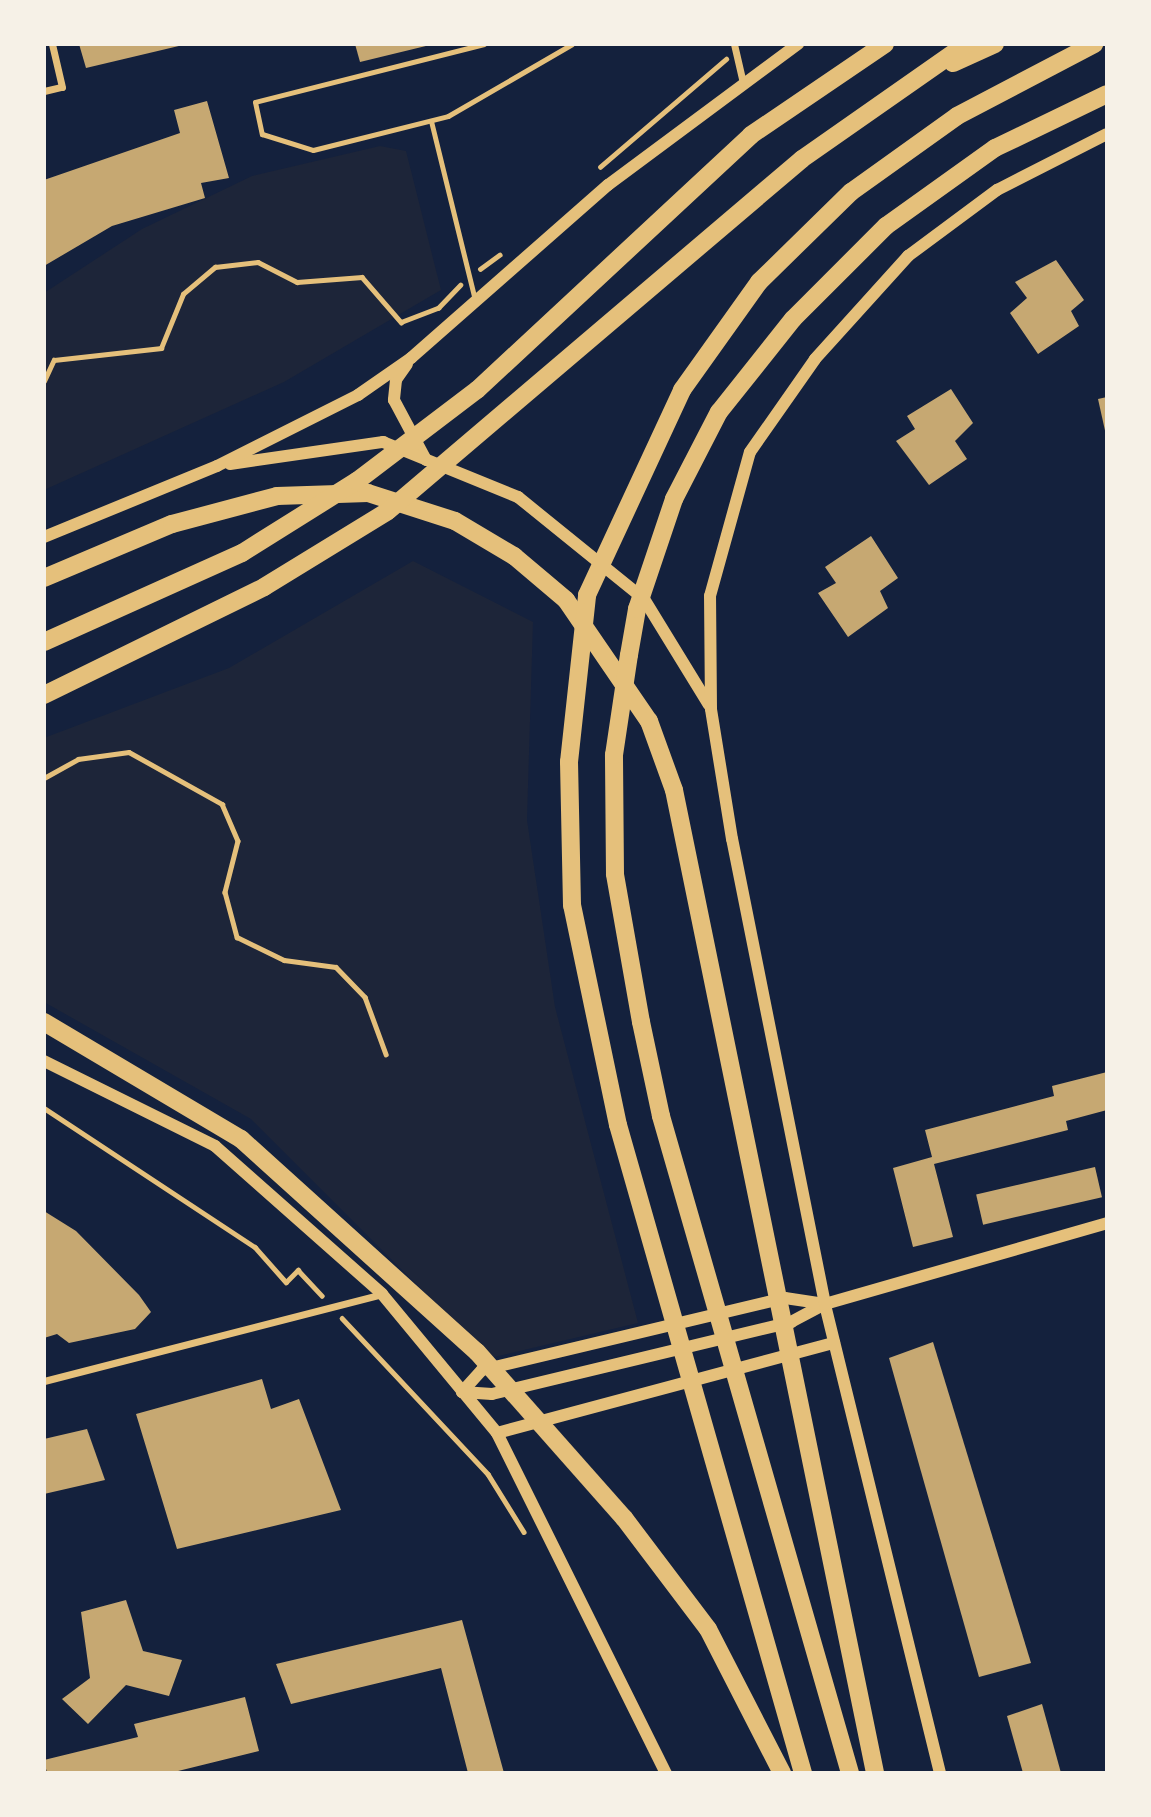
<!DOCTYPE html>
<style>
body{margin:0}
#map{position:relative;width:1151px;height:1817px;overflow:hidden;background:#14213d;font-family:Georgia,serif}
div>[style]{position:absolute}
[style*='--x']{left:calc(var(--x)*1px);top:calc(var(--y)*1px);width:calc(var(--w)*1px);rotate:calc(var(--a)*1deg)}
.green>*{inset:0;background:#1d2539}
.building>*{inset:0;background:#c6a872;transform-origin:0 0}
.path>*{height:4.5px;margin:-2.25px;padding:0 2.25px;transform-origin:2.25px;border-radius:2.25px;background:#e5c07b}
.service>*{height:5px;margin:-2.5px;padding:0 2.5px;transform-origin:2.5px;border-radius:2.5px;background:#e5c07b}
.minor>*{height:7px;margin:-3.5px;padding:0 3.5px;transform-origin:3.5px;border-radius:3.5px;background:#e5c07b}
.tertiary>*{height:12px;margin:-6px;padding:0 6px;transform-origin:6px;border-radius:6px;background:#e5c07b}
.trunk>*{height:18px;margin:-9px;padding:0 9px;transform-origin:9px;border-radius:9px;background:#e5c07b}
span{translate:-50% -50%;white-space:nowrap;text-align:center;line-height:1.15;-webkit-text-stroke:7px #f6f1e7;paint-order:stroke}
.frame{position:absolute;inset:0;border:46px solid #f6f1e7;pointer-events:none}
</style>
<div id="map">
<div class="green">
<i style="clip-path:polygon(380px 146px,406px 151px,441px 290px,284px 382px,44px 490px,44px 293px,142px 229px,252px 176px)"></i>
<i style="clip-path:polygon(413px 561px,533px 622px,527px 820px,555px 1007px,638px 1323px,490px 1358px,251px 1119px,44px 1002px,44px 738px,229px 668px)"></i>
</div>
<div class="building">
<i style="clip-path:polygon(79px 44px,183px 44px,183px 45px,86px 68px)"></i>
<i style="clip-path:polygon(355px 44px,430px 44px,430px 45px,360px 62px)"></i>
<i style="clip-path:polygon(207px 101px,229px 178px,201px 183px,205px 198px,112px 226px,44px 266px,44px 180px,180px 133px,174px 110px)"></i>
<i style="clip-path:polygon(1056px 260px,1084px 300px,1071px 311px,1079px 326px,1038px 354px,1010px 313px,1027px 298px,1015px 282px)"></i>
<i style="clip-path:polygon(951px 389px,973px 423px,955px 441px,967px 459px,929px 485px,896px 441px,915px 429px,907px 416px)"></i>
<i style="clip-path:polygon(1107px 397px,1107px 435px,1106px 435px,1098px 399px)"></i>
<i style="clip-path:polygon(871px 536px,898px 578px,880px 591px,888px 608px,848px 637px,818px 593px,836px 583px,825px 567px)"></i>
<i style="clip-path:polygon(1107px 1072px,1107px 1110px,1066px 1121px,1068px 1130px,934px 1164px,953px 1237px,913px 1247px,893px 1168px,932px 1157px,925px 1130px,1054px 1096px,1052px 1086px)"></i>
<i style="left:1095px;top:1167px;width:31px;height:122px;rotate:77deg"></i>
<i style="clip-path:polygon(44px 1211px,76px 1231px,139px 1295px,151px 1312px,135px 1329px,69px 1343px,57px 1334px,44px 1338px)"></i>
<i style="clip-path:polygon(933px 1342px,1031px 1663px,979px 1677px,889px 1358px)"></i>
<i style="clip-path:polygon(262px 1379px,271px 1409px,299px 1399px,341px 1510px,177px 1549px,136px 1414px)"></i>
<i style="clip-path:polygon(87px 1429px,105px 1480px,44px 1494px,44px 1439px)"></i>
<i style="clip-path:polygon(126px 1600px,143px 1651px,182px 1660px,169px 1696px,126px 1685px,88px 1724px,62px 1699px,90px 1678px,81px 1612px)"></i>
<i style="clip-path:polygon(462px 1620px,504px 1773px,468px 1773px,441px 1668px,291px 1704px,276px 1664px)"></i>
<i style="clip-path:polygon(245px 1697px,259px 1751px,170px 1773px,47px 1773px,44px 1760px,138px 1737px,134px 1724px)"></i>
<i style="clip-path:polygon(1042px 1704px,1061px 1773px,1023px 1773px,1007px 1716px)"></i>
</div>
<div class="path">
<i style="--x:600;--y:167;--w:166;--a:-40.6"></i>
<i style="--x:480;--y:269;--w:24;--a:-36"></i>
<i style="--x:44;--y:381;--w:23;--a:-65"></i>
<i style="--x:54;--y:360;--w:108;--a:-6.4"></i>
<i style="--x:161;--y:348;--w:58;--a:-67.8"></i>
<i style="--x:183;--y:294;--w:42;--a:-40.2"></i>
<i style="--x:215;--y:267;--w:43;--a:-6.6"></i>
<i style="--x:258;--y:262;--w:44;--a:27.1"></i>
<i style="--x:297;--y:282;--w:65;--a:-4.4"></i>
<i style="--x:362;--y:277;--w:60;--a:49.1"></i>
<i style="--x:401;--y:322;--w:40;--a:-21"></i>
<i style="--x:438;--y:308;--w:32;--a:-46"></i>
<i style="--x:44;--y:778;--w:39;--a:-29"></i>
<i style="--x:78;--y:759;--w:51;--a:-7.8"></i>
<i style="--x:129;--y:752;--w:107;--a:29.2"></i>
<i style="--x:222;--y:804;--w:40;--a:66.6"></i>
<i style="--x:238;--y:841;--w:53;--a:104.3"></i>
<i style="--x:225;--y:892;--w:47;--a:75.1"></i>
<i style="--x:237;--y:937;--w:52;--a:26.1"></i>
<i style="--x:284;--y:960;--w:52;--a:7.7"></i>
<i style="--x:336;--y:967;--w:42;--a:46"></i>
<i style="--x:365;--y:997;--w:61;--a:69.8"></i>
<i style="--x:44;--y:1108;--w:253;--a:33.4"></i>
<i style="--x:255;--y:1247;--w:47;--a:48.5"></i>
<i style="--x:286;--y:1282;--w:17;--a:-45"></i>
<i style="--x:298;--y:1270;--w:35;--a:47"></i>
<i style="--x:342;--y:1318;--w:214;--a:46.9"></i>
<i style="--x:488;--y:1474;--w:68;--a:58.2"></i>
</div>
<div class="service">
<i style="--x:484;--y:44;--w:236;--a:165.8"></i>
<i style="--x:255;--y:102;--w:33;--a:78"></i>
<i style="--x:262;--y:134;--w:53;--a:17.4"></i>
<i style="--x:313;--y:150;--w:139;--a:-14.1"></i>
<i style="--x:448;--y:116;--w:143;--a:-30.1"></i>
<i style="--x:431;--y:121;--w:184;--a:76.2"></i>
</div>
<div class="minor">
<i style="--x:734;--y:44;--w:37;--a:77"></i>
<i style="--x:44;--y:91;--w:18;--a:-13"></i>
<i style="--x:62;--y:87;--w:44;--a:-103.1"></i>
<i style="--x:44;--y:1381;--w:349;--a:-14.4"></i>
</div>
<div class="tertiary">
<i style="--x:407;--y:364;--w:19;--a:125"></i>
<i style="--x:396;--y:380;--w:20;--a:96"></i>
<i style="--x:394;--y:400;--w:68;--a:61.9"></i>
<i style="--x:230;--y:464;--w:155;--a:-8.2"></i>
<i style="--x:383;--y:442;--w:146;--a:22.2"></i>
<i style="--x:518;--y:497;--w:162;--a:39"></i>
<i style="--x:644;--y:599;--w:124;--a:58.5"></i>
<i style="--x:44;--y:537;--w:187;--a:-22.3"></i>
<i style="--x:217;--y:466;--w:158;--a:-26.7"></i>
<i style="--x:358;--y:395;--w:65;--a:-34.9"></i>
<i style="--x:411;--y:358;--w:262;--a:-41.3"></i>
<i style="--x:608;--y:185;--w:237;--a:-36.6"></i>
<i style="--x:44;--y:1061;--w:191;--a:26.4"></i>
<i style="--x:215;--y:1146;--w:223;--a:41.5"></i>
<i style="--x:382;--y:1294;--w:180;--a:50.4"></i>
<i style="--x:497;--y:1433;--w:380;--a:63.6"></i>
<i style="--x:462;--y:1392;--w:30;--a:4"></i>
<i style="--x:492;--y:1394;--w:308;--a:-13.5"></i>
<i style="--x:791;--y:1322;--w:38;--a:-28"></i>
<i style="--x:825;--y:1304;--w:293;--a:-16"></i>
<i style="--x:462;--y:1392;--w:30;--a:-48"></i>
<i style="--x:482;--y:1370;--w:311;--a:-13.4"></i>
<i style="--x:785;--y:1298;--w:40;--a:8.5"></i>
<i style="--x:497;--y:1433;--w:349;--a:-15"></i>
<i style="--x:940;--y:1773;--w:483;--a:-103.8"></i>
<i style="--x:825;--y:1304;--w:474;--a:-101.3"></i>
<i style="--x:732;--y:839;--w:132;--a:-99.2"></i>
<i style="--x:711;--y:709;--w:113;--a:-90.5"></i>
<i style="--x:710;--y:596;--w:149;--a:-74.5"></i>
<i style="--x:750;--y:452;--w:113;--a:-55"></i>
<i style="--x:815;--y:359;--w:139;--a:-47.9"></i>
<i style="--x:908;--y:256;--w:111;--a:-36.6"></i>
<i style="--x:997;--y:190;--w:123;--a:-27"></i>
</div>
<div class="trunk">
<i style="--x:953;--y:63;--w:46;--a:-24.3"></i>
<i style="--x:44;--y:578;--w:139;--a:-22.9"></i>
<i style="--x:172;--y:524;--w:109;--a:-14.9"></i>
<i style="--x:277;--y:496;--w:91;--a:-1.9"></i>
<i style="--x:368;--y:493;--w:91;--a:17.8"></i>
<i style="--x:455;--y:521;--w:69;--a:30.7"></i>
<i style="--x:514;--y:556;--w:68;--a:40.2"></i>
<i style="--x:566;--y:600;--w:147;--a:55.6"></i>
<i style="--x:649;--y:721;--w:73;--a:70.1"></i>
<i style="--x:674;--y:790;--w:1003;--a:78.44"></i>
<i style="--x:44;--y:642;--w:217;--a:-24.2"></i>
<i style="--x:242;--y:553;--w:136;--a:-32.1"></i>
<i style="--x:357;--y:481;--w:151;--a:-37.2"></i>
<i style="--x:477;--y:390;--w:374;--a:-42.9"></i>
<i style="--x:751;--y:135;--w:162;--a:-34.2"></i>
<i style="--x:44;--y:695;--w:245;--a:-26.1"></i>
<i style="--x:264;--y:587;--w:145;--a:-31.5"></i>
<i style="--x:388;--y:511;--w:543;--a:-40.37"></i>
<i style="--x:802;--y:159;--w:200;--a:-35"></i>
<i style="--x:44;--y:1022;--w:229;--a:30.7"></i>
<i style="--x:241;--y:1139;--w:318;--a:42.1"></i>
<i style="--x:477;--y:1352;--w:222;--a:48.5"></i>
<i style="--x:624;--y:1518;--w:139;--a:52.9"></i>
<i style="--x:708;--y:1629;--w:162;--a:62.8"></i>
<i style="--x:803;--y:1773;--w:674;--a:-105.93"></i>
<i style="--x:618;--y:1125;--w:225;--a:-101.8"></i>
<i style="--x:572;--y:905;--w:143;--a:-91.2"></i>
<i style="--x:569;--y:762;--w:168;--a:-83.8"></i>
<i style="--x:587;--y:595;--w:226;--a:-65.1"></i>
<i style="--x:682;--y:390;--w:133;--a:-54.5"></i>
<i style="--x:759;--y:282;--w:129;--a:-44.4"></i>
<i style="--x:851;--y:192;--w:130;--a:-35.6"></i>
<i style="--x:957;--y:116;--w:155;--a:-27.7"></i>
<i style="--x:850;--y:1773;--w:684;--a:-106.05"></i>
<i style="--x:661;--y:1116;--w:96;--a:-102"></i>
<i style="--x:641;--y:1022;--w:150;--a:-100"></i>
<i style="--x:615;--y:874;--w:119;--a:-90.5"></i>
<i style="--x:614;--y:755;--w:101;--a:-81.5"></i>
<i style="--x:629;--y:655;--w:47;--a:-80.1"></i>
<i style="--x:637;--y:609;--w:116;--a:-71.4"></i>
<i style="--x:674;--y:499;--w:98;--a:-62.7"></i>
<i style="--x:719;--y:412;--w:119;--a:-51.5"></i>
<i style="--x:793;--y:319;--w:132;--a:-45"></i>
<i style="--x:886;--y:226;--w:134;--a:-35.6"></i>
<i style="--x:995;--y:148;--w:124;--a:-25.7"></i>
</div>
<div class="frame"></div>
</div>
